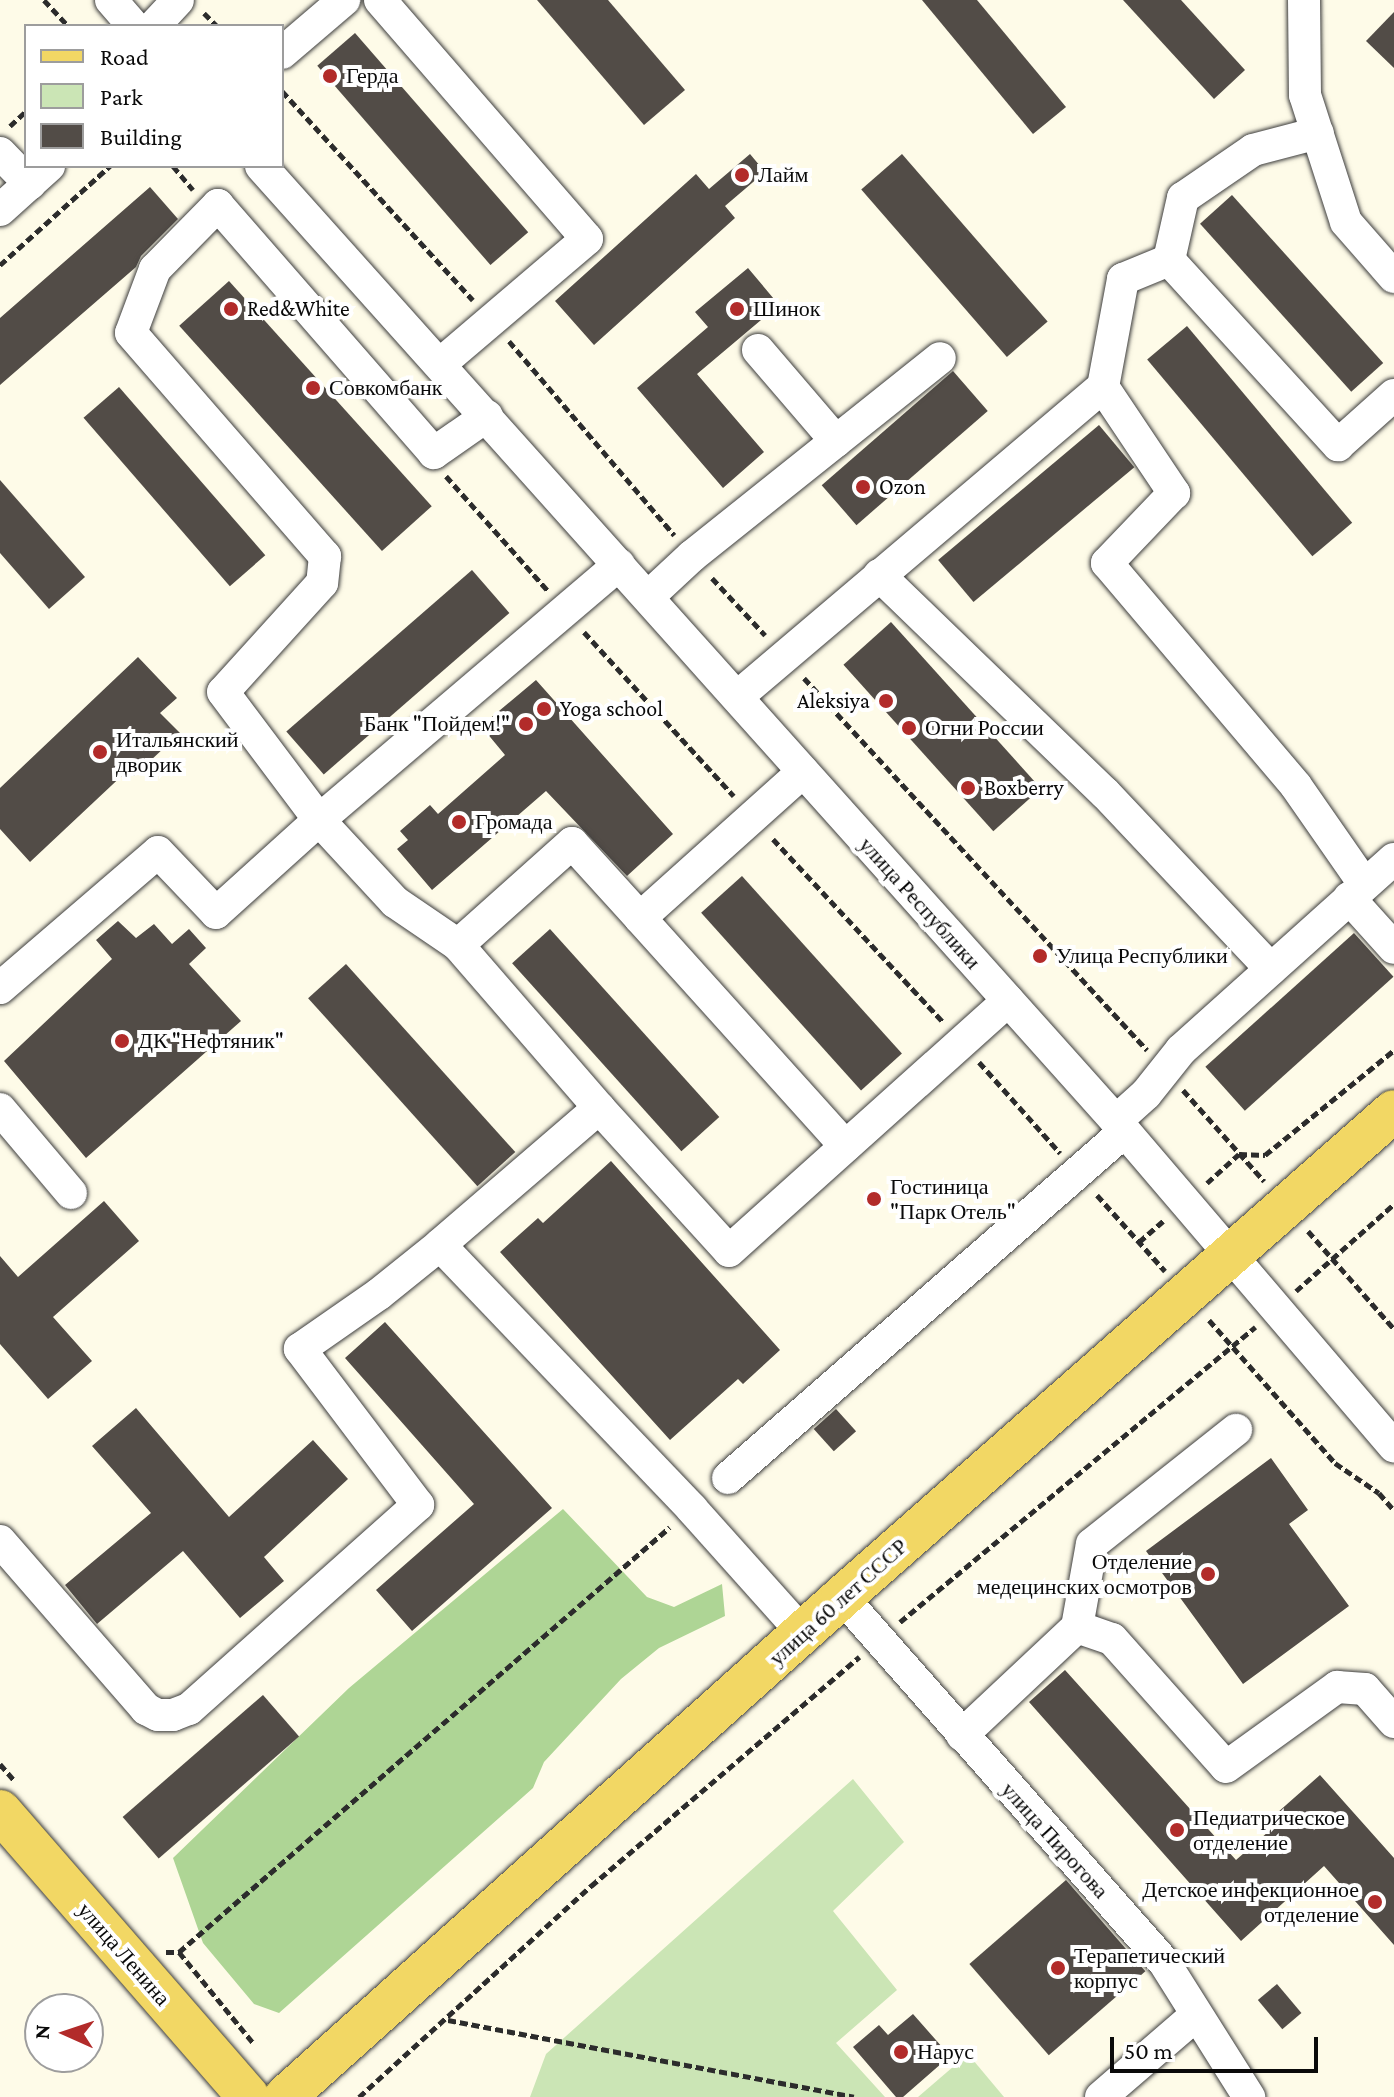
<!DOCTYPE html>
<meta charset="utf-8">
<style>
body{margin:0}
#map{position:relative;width:1394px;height:2097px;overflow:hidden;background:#fefbe8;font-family:"Crimson Pro",serif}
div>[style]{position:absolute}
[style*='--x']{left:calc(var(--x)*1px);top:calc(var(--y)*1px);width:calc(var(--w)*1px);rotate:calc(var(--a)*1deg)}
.green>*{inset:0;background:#cbe5b5}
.forest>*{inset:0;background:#aed595}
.building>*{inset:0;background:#524c47;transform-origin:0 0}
.path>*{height:5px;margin-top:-2.5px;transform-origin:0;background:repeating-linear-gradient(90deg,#2c2c2c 0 8px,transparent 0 12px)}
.roads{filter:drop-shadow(0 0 2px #3d3d3d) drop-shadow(0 0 2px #3d3d3d)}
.minor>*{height:32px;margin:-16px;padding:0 16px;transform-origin:16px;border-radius:16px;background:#fff}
.major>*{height:42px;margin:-21px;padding:0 21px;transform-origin:21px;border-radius:21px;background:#f2d764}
.dots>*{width:22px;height:22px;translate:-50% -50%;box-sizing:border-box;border:4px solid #fff;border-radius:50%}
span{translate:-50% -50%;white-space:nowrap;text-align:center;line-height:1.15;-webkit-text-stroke:8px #fff;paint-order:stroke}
.poi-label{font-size:22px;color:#0a0a0a}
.left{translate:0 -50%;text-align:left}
.right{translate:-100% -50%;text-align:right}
.street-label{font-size:22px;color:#0a0a0a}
.legend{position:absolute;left:24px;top:24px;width:260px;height:144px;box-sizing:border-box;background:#fff;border:2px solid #9d9d9d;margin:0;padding:10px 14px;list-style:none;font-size:24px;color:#0a0a0a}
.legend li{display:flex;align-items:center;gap:16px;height:40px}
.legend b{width:40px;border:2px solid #9d9d9d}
.north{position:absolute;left:24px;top:1993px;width:80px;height:80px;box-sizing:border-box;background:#fff;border:2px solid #9d9d9d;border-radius:50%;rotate:273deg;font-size:22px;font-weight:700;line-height:32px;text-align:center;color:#0a0a0a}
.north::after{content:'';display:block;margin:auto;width:28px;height:36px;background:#b22b2a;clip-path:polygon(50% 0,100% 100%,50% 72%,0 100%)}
.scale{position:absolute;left:1110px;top:2037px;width:208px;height:36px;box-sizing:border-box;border:4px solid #0a0a0a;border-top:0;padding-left:10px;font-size:24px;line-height:28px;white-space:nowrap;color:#0a0a0a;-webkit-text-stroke:6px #fff;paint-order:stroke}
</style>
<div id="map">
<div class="green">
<i style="clip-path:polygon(853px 1779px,904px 1842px,833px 1911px,897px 1990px,836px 2043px,885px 2097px,530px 2097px,546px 2054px)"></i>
<i style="clip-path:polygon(968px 2054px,1004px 2097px,918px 2097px)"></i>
</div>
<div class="forest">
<i style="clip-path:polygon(563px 1509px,647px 1597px,674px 1607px,722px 1584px,725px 1616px,659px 1648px,621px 1679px,544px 1762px,533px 1788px,279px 2013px,254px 2004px,203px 1943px,173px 1858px,349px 1688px)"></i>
</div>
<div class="building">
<i style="clip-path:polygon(537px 0,608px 0,685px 90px,644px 125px)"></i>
<i style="clip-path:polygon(922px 0,977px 0,1066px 107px,1033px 134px)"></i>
<i style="clip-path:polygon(1123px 0,1181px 0,1245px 70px,1214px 99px)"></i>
<i style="clip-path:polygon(1394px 12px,1394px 68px,1366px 41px)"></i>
<i style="left:355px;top:33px;width:264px;height:50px;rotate:49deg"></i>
<i style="clip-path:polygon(750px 154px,765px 172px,725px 206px,735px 218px,594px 345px,555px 301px,696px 174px,709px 189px)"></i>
<i style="left:902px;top:154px;width:222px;height:54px;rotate:49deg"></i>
<i style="clip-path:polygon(150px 187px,178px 219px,141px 256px,136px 267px,0 385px,0 318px)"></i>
<i style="left:1232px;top:195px;width:226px;height:43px;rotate:48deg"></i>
<i style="clip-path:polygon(748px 268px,779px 305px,697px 374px,764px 452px,723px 488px,637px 388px,708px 327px,695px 312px)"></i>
<i style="left:229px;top:281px;width:303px;height:67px;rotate:48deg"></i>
<i style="left:1187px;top:326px;width:257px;height:52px;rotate:50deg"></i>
<i style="left:953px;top:371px;width:53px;height:174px;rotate:49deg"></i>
<i style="left:119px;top:387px;width:223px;height:47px;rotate:49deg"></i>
<i style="left:1099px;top:425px;width:55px;height:210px;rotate:50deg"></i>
<i style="clip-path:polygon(0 480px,85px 577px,49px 609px,0 553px)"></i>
<i style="left:472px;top:570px;width:57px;height:246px;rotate:49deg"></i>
<i style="left:891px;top:622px;width:224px;height:64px;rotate:48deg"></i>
<i style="clip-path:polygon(138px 657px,177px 698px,160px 713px,180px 733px,134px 776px,128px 770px,30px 862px,0 829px,0 788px)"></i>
<i style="clip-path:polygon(536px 680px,673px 834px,627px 876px,546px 791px,432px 890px,397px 849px,408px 840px,400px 831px,430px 805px,438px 814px,505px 755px,481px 726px)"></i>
<i style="left:742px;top:876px;width:239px;height:55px;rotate:48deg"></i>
<i style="clip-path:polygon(118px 921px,136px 938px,154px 924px,172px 944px,189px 929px,206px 948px,189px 964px,241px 1021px,86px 1158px,4px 1061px,112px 959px,96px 940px)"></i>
<i style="left:550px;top:929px;width:253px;height:51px;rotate:48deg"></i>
<i style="left:1354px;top:933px;width:59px;height:200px;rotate:48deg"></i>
<i style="left:346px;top:964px;width:253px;height:51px;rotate:48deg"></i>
<i style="clip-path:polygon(611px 1161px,780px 1350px,743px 1384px,738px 1379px,670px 1440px,500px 1252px,538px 1218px,543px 1223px)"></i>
<i style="clip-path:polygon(104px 1201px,139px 1241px,53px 1317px,92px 1361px,48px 1399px,0 1344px,0 1256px,18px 1277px)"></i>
<i style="clip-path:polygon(385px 1322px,552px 1508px,412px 1631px,376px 1590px,474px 1504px,345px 1358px)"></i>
<i style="clip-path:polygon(136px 1408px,229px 1517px,313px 1440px,348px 1479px,264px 1557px,284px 1581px,240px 1618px,183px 1551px,97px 1624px,65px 1585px,151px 1513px,92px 1446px)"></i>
<i style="left:836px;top:1409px;width:30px;height:30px;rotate:48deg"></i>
<i style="clip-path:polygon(1271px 1458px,1308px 1510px,1289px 1524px,1349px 1606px,1243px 1684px,1146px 1551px)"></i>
<i style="clip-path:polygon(1065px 1670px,1236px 1860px,1283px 1819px,1277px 1813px,1320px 1775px,1394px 1858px,1394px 1945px,1324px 1866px,1241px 1941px,1029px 1702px)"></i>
<i style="left:263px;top:1695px;width:55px;height:186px;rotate:49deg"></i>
<i style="left:1066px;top:1880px;width:121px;height:128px;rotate:49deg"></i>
<i style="left:1277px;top:1984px;width:38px;height:25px;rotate:50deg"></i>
<i style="clip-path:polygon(913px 2014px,950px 2056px,903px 2097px,896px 2097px,853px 2047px,879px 2025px,888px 2035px)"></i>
</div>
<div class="path">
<i style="--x:44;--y:0;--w:35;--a:47"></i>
<i style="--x:204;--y:13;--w:18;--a:45"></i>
<i style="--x:282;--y:91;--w:283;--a:47.6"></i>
<i style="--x:10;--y:126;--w:22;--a:-43"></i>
<i style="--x:173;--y:166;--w:31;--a:50"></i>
<i style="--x:0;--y:265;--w:148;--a:-42"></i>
<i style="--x:509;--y:341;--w:255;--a:49.6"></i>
<i style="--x:446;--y:476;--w:154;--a:48.4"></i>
<i style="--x:712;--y:578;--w:78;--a:47.1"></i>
<i style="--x:584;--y:632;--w:222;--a:47.6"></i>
<i style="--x:804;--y:678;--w:506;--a:47.32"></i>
<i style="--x:773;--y:839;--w:250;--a:47.1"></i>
<i style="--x:979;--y:1062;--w:122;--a:48.3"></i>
<i style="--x:1183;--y:1090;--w:122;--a:48.3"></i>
<i style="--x:1207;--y:1183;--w:43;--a:-42.2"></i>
<i style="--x:1239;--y:1154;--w:26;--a:2"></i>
<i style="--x:1265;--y:1155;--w:166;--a:-39.1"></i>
<i style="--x:1097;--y:1195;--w:102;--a:48.2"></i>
<i style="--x:1308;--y:1231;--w:130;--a:48.7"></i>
<i style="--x:1139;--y:1242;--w:32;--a:-41"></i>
<i style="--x:1296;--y:1291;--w:131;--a:-41.6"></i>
<i style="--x:1209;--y:1320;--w:191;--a:48.6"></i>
<i style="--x:1335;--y:1463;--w:53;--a:34.3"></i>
<i style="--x:1379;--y:1493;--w:23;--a:49"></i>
<i style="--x:900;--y:1622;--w:462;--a:-39.7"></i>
<i style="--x:0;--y:1764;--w:21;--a:49"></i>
<i style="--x:166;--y:1952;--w:13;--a:0"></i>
<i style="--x:179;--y:1952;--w:649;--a:-40.88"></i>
<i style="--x:179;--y:1952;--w:119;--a:50.8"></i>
<i style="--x:448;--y:2020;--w:413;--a:10.7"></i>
<i style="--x:359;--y:2097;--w:314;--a:-42.3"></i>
<i style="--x:591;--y:1886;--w:353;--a:-40.5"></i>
</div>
<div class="roads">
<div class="minor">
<i style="--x:111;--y:0;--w:35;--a:49"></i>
<i style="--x:380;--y:0;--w:316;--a:49.1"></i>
<i style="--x:587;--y:239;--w:193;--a:139.6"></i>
<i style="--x:1304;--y:0;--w:95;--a:89.4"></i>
<i style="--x:1305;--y:95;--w:133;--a:72.1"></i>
<i style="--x:1346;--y:222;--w:73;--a:48.9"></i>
<i style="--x:154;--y:26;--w:35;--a:-47"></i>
<i style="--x:282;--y:53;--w:82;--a:-40.5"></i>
<i style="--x:0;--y:153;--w:43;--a:45.9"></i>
<i style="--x:261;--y:166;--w:1282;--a:48.16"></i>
<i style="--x:1116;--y:1121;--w:428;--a:49.5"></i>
<i style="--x:0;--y:210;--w:66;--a:-41.9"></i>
<i style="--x:1169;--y:260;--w:251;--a:47.6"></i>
<i style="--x:1338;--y:445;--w:75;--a:-41.8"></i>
<i style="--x:758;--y:350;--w:120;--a:49.4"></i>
<i style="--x:1103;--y:387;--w:128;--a:56.2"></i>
<i style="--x:1174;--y:493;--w:97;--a:133.7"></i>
<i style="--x:1107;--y:563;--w:292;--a:49.7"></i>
<i style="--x:1296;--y:786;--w:119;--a:55.2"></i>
<i style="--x:487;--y:416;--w:65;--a:145.1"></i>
<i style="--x:434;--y:453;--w:329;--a:-131.1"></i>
<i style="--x:218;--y:205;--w:90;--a:134.5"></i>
<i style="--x:155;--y:269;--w:68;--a:110.6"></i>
<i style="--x:131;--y:333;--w:296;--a:49"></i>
<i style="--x:325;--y:556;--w:27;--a:96"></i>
<i style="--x:322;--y:583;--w:147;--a:132.2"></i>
<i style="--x:223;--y:692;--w:160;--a:53.1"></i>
<i style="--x:319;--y:820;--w:112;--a:47.2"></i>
<i style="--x:395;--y:902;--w:76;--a:34.3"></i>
<i style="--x:458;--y:945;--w:153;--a:-41.8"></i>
<i style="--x:572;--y:843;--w:101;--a:47.8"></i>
<i style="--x:640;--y:918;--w:219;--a:-41.9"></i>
<i style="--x:879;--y:575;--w:314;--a:44"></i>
<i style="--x:1105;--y:793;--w:242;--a:46.7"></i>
<i style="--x:649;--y:596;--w:59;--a:-42.9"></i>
<i style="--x:692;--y:556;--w:317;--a:-38.6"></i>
<i style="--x:737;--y:697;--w:480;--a:-40.3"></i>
<i style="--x:1103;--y:387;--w:110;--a:-79.5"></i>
<i style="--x:1123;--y:279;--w:50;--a:-22.4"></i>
<i style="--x:1169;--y:260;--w:64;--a:-77.3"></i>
<i style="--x:1183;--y:198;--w:85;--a:-34.4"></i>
<i style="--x:1253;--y:150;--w:67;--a:-14.7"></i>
<i style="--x:1349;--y:898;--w:67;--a:48"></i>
<i style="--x:640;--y:918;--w:307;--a:48"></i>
<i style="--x:458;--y:945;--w:216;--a:49.1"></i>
<i style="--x:599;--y:1108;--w:193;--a:47.7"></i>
<i style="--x:729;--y:1251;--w:375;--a:-41.9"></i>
<i style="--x:0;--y:988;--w:208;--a:-40.7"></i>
<i style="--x:158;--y:852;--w:84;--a:46.4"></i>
<i style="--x:216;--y:913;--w:139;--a:-42.1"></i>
<i style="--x:319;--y:820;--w:394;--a:-40.4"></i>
<i style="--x:599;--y:1108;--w:210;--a:139.3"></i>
<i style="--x:440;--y:1245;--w:365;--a:46.3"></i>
<i style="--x:692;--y:1509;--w:166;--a:48.2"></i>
<i style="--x:0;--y:1109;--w:110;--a:49.8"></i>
<i style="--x:1116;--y:1121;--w:40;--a:-42"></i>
<i style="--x:1146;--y:1094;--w:56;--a:-51.5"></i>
<i style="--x:1181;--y:1050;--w:286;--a:-41.9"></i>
<i style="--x:728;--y:1478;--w:526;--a:-41.14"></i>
<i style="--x:0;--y:1541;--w:223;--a:49"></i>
<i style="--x:146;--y:1709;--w:13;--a:27"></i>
<i style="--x:158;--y:1715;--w:15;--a:0"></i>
<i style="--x:173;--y:1715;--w:17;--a:-21"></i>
<i style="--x:189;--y:1709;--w:307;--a:-41.7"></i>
<i style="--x:418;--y:1505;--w:196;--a:-127.1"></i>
<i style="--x:300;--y:1349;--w:96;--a:-34.8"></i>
<i style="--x:379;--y:1294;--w:78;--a:-38.8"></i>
<i style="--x:842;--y:1597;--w:487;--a:48.6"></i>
<i style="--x:1164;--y:1962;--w:160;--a:57.8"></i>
<i style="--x:1077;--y:1627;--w:84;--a:-79.8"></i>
<i style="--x:1092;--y:1544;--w:184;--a:-38.4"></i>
<i style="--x:962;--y:1735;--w:158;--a:-43.2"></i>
<i style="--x:1077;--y:1627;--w:37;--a:19"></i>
<i style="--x:1112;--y:1639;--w:171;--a:48.3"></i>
<i style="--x:1226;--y:1767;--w:137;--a:-35.8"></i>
<i style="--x:1337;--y:1687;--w:28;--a:4"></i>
<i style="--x:1365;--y:1689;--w:44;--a:48.7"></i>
<i style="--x:1101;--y:2097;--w:125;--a:-40.8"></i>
</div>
<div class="major">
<i style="--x:0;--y:1811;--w:379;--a:49"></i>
<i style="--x:285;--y:2097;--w:748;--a:-41.91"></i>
<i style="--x:842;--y:1597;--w:735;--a:-41.36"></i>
</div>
</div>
<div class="dots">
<i style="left:330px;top:76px;background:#b22b2a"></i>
<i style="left:742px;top:175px;background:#b22b2a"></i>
<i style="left:231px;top:309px;background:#b22b2a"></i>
<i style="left:737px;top:309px;background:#b22b2a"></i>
<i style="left:313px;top:388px;background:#b22b2a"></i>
<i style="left:863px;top:487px;background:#b22b2a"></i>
<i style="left:886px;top:701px;background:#b22b2a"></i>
<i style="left:544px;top:709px;background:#b22b2a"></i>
<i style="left:526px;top:724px;background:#b22b2a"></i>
<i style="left:909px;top:728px;background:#b22b2a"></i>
<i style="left:100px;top:752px;background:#b22b2a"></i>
<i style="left:968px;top:788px;background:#b22b2a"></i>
<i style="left:459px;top:822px;background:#b22b2a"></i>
<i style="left:1040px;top:956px;background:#b22b2a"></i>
<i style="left:122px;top:1041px;background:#b22b2a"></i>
<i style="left:874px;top:1199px;background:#b22b2a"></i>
<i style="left:1208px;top:1574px;background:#b22b2a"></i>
<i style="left:1177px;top:1830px;background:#b22b2a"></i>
<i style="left:1375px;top:1902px;background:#b22b2a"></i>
<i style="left:1058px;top:1968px;background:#b22b2a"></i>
<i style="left:901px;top:2052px;background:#b22b2a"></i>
</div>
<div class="poi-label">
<span class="left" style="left:346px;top:76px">Герда</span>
<span class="left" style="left:758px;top:175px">Лайм</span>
<span class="left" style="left:247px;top:309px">Red&amp;White</span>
<span class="left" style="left:753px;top:309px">Шинок</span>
<span class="left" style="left:329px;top:388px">Совкомбанк</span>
<span class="left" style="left:879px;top:487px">Ozon</span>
<span class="right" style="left:870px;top:701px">Aleksiya</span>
<span class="left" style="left:560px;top:709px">Yoga school</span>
<span class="right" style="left:510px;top:724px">Банк "Пойдем!"</span>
<span class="left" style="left:925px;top:728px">Огни России</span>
<span class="left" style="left:116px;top:752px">Итальянский<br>дворик</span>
<span class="left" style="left:984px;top:788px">Boxberry</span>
<span class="left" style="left:475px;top:822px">Громада</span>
<span class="left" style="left:1056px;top:956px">Улица Республики</span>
<span class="left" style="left:138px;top:1041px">ДК "Нефтяник"</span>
<span class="left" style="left:890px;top:1199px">Гостиница<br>"Парк Отель"</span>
<span class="right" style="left:1192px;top:1574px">Отделение<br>медецинских осмотров</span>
<span class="left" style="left:1193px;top:1830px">Педиатрическое<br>отделение</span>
<span class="right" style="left:1359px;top:1902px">Детское инфекционное<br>отделение</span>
<span class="left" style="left:1074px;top:1968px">Терапетический<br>корпус</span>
<span class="left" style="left:917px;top:2052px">Нарус</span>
</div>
<div class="street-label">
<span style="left:920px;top:903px;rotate:48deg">улица Республики</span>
<span style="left:838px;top:1602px;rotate:-42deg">улица 60 лет СССР</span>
<span style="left:1055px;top:1840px;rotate:48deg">улица Пирогова</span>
<span style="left:124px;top:1954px;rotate:49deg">улица Ленина</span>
</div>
<ul class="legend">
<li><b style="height:10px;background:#f2d764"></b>Road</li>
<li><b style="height:22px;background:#cbe5b5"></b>Park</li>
<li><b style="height:22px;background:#524c47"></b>Building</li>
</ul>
<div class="north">N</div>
<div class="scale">50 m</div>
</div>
